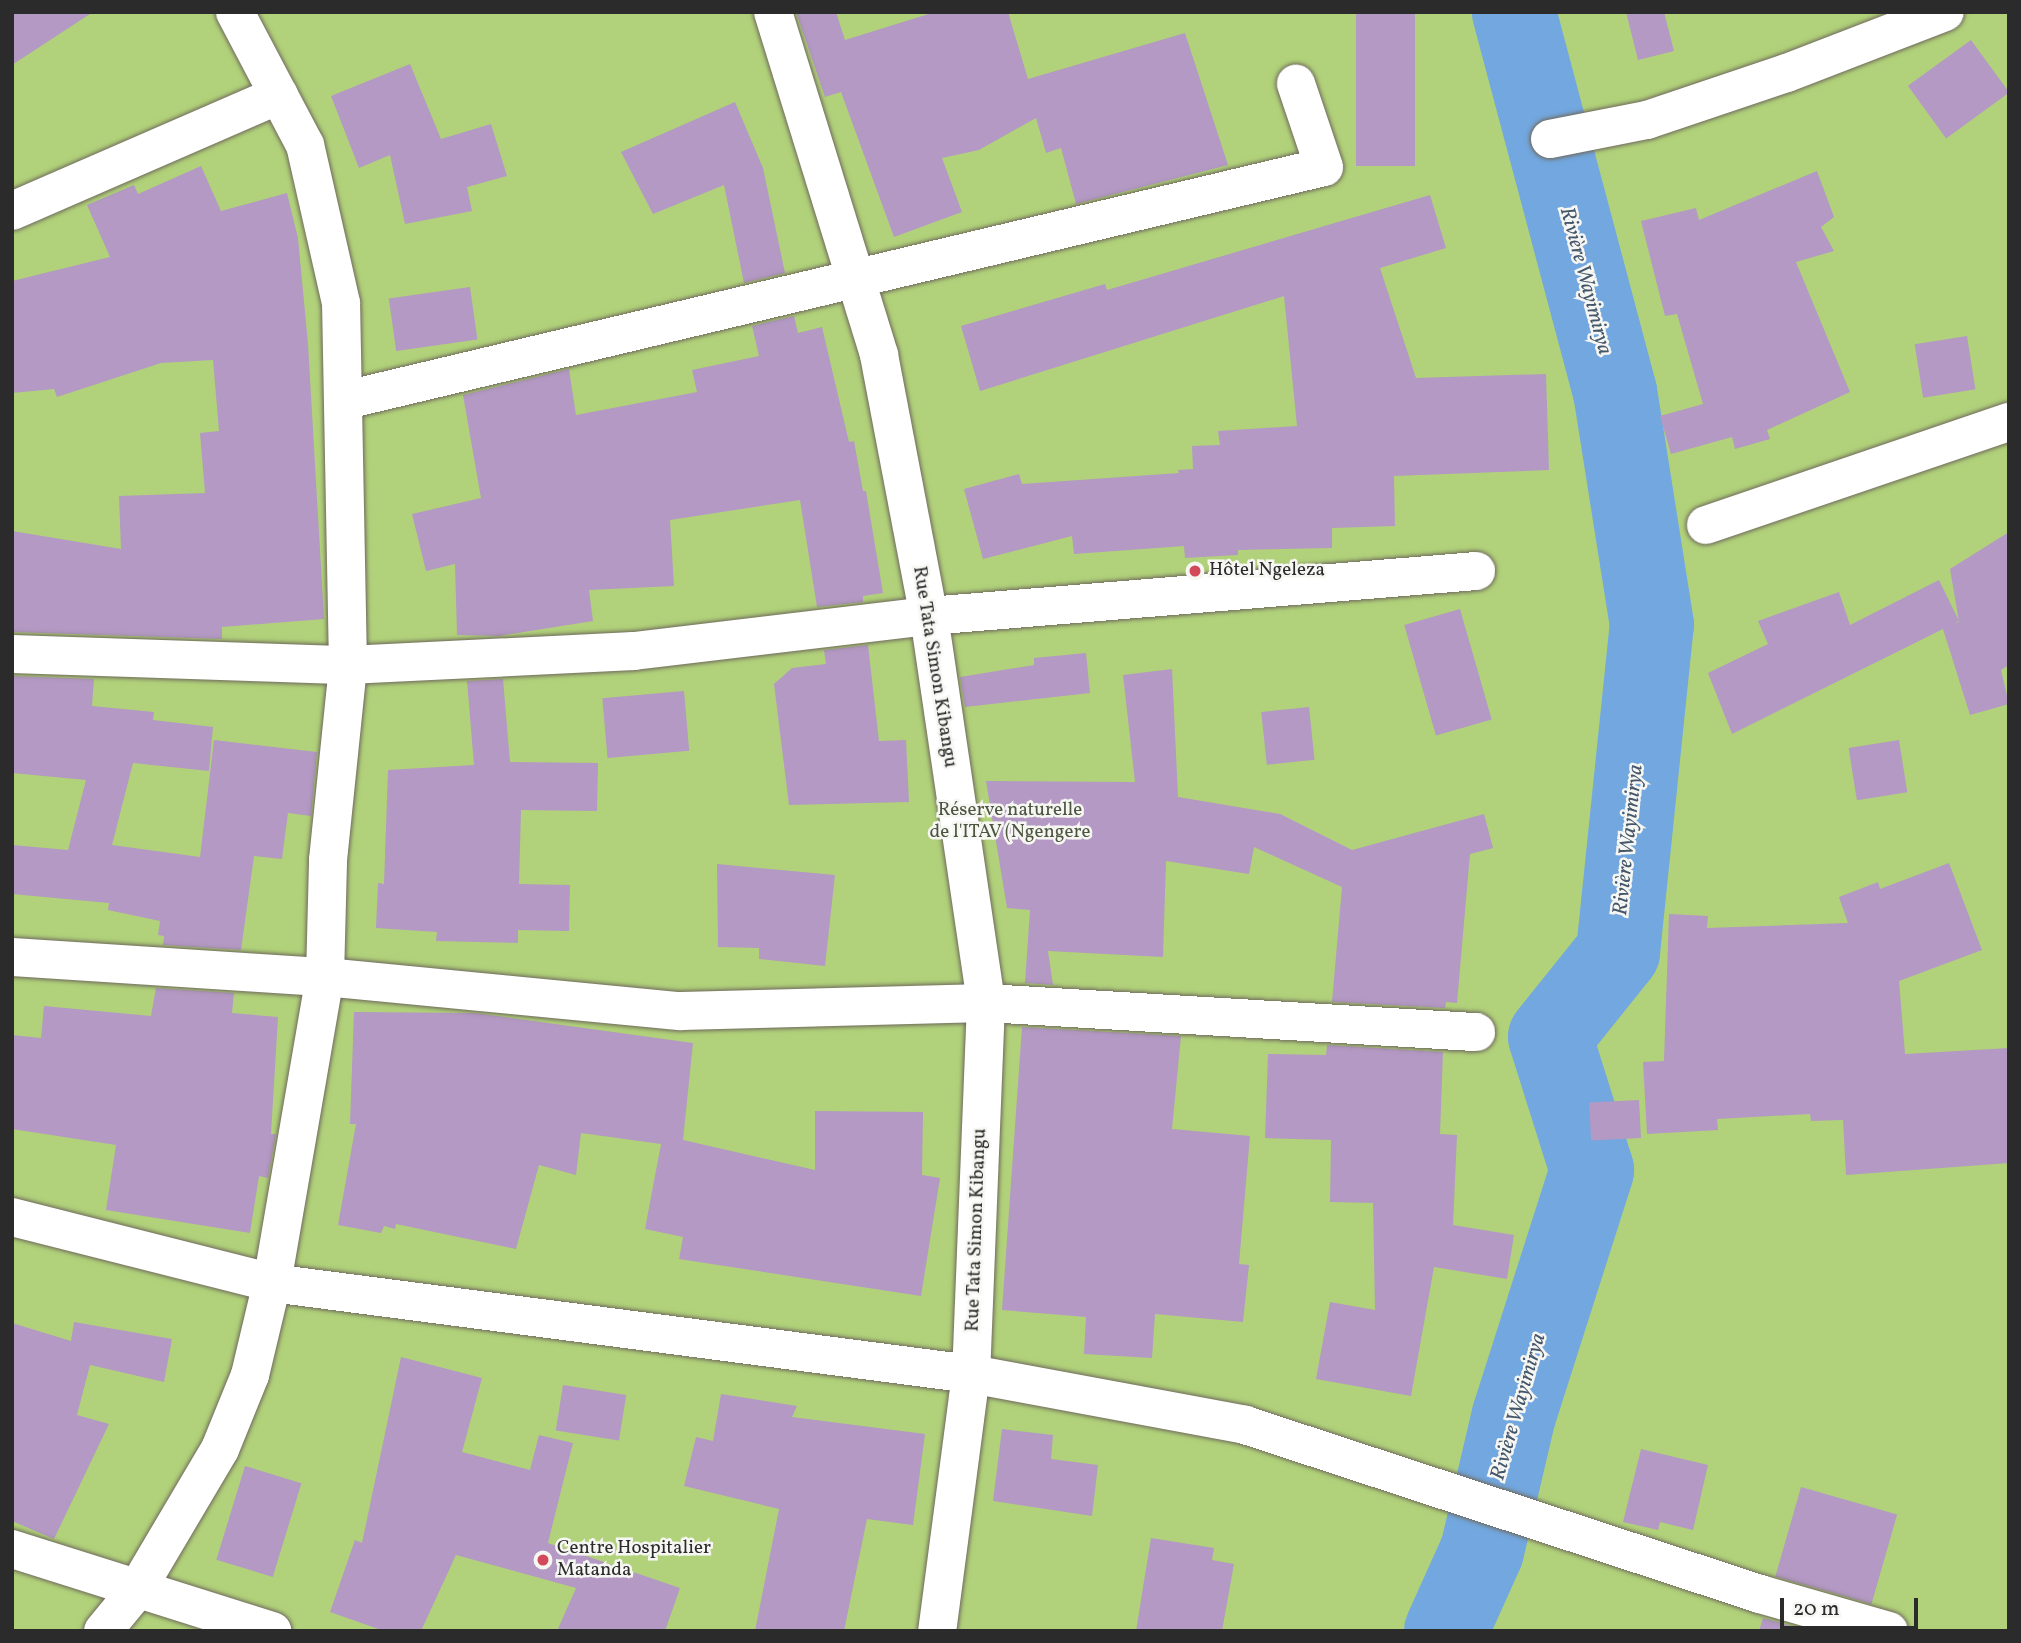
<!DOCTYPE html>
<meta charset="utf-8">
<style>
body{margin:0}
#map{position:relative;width:2021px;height:1643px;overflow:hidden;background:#efdcba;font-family:Vollkorn,serif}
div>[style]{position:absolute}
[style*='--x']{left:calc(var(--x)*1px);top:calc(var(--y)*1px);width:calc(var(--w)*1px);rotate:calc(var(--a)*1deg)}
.green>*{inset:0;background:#b1d27a;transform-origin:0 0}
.river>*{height:84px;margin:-42px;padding:0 42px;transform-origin:42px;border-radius:42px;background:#72a7df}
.building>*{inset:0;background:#b399c3;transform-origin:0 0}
.roads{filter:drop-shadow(0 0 2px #70695d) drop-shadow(0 0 2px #70695d)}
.minor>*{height:38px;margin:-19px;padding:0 19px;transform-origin:19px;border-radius:19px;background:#fff}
.dots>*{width:19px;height:19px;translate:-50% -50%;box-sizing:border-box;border:4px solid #f6f6f2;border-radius:50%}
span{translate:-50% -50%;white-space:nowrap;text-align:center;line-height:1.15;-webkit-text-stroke:5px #f6f6f2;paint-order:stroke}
.poi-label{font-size:19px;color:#2b2b2b}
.left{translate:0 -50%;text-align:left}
.street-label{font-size:19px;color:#2b2b2b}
.park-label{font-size:19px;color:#4c553f}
.water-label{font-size:21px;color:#44566a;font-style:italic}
.frame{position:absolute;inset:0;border:14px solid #2b2b2b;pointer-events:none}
.scale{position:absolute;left:1780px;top:1598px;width:138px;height:32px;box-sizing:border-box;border:4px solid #2b2b2b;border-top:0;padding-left:9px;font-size:21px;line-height:24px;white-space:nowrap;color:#2b2b2b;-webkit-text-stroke:5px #f6f6f2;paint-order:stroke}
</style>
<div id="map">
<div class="green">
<i style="left:12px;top:12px;width:1997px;height:1619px"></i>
</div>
<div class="river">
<i style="--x:1446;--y:1631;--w:88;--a:-65.8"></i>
<i style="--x:1482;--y:1551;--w:140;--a:-76.8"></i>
<i style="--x:1514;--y:1415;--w:257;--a:-72.3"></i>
<i style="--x:1592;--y:1170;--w:139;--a:-107.5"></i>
<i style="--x:1550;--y:1037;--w:109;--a:-51.3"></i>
<i style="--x:1618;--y:952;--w:329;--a:-84.1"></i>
<i style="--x:1652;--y:625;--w:236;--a:-99"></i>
<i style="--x:1615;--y:392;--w:393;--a:-104.9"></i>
</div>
<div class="building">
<i style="clip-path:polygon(12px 12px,93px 12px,12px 65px)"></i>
<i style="clip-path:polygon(796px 12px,836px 12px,845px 40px,935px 12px,1008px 12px,1028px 79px,1185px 33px,1228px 165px,1076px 204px,1061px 148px,1046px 153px,1036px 118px,979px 150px,942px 158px,962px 212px,894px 237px,841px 92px,825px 97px)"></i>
<i style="left:1356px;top:12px;width:59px;height:154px"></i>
<i style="clip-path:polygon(1626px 12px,1664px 12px,1674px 51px,1638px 60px)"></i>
<i style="left:1971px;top:40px;width:65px;height:78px;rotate:54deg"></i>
<i style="clip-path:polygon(410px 64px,441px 139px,491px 124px,507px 176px,467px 187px,472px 211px,405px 224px,390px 155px,359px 168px,331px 96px)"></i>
<i style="clip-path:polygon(735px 102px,763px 168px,785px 273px,744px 283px,724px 185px,653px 214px,621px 152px)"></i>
<i style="clip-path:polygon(201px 166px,221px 211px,287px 193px,298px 238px,308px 344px,324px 619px,222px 627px,222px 639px,12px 632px,12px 531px,121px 549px,119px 496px,205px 493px,200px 433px,219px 431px,213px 360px,161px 363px,57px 397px,54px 389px,12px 393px,12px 281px,110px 257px,87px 205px,134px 185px,138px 194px)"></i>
<i style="clip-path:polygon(1817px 171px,1834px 217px,1821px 227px,1834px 251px,1796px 262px,1850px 392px,1767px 430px,1770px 439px,1735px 449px,1732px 437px,1671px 454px,1660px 416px,1703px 404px,1677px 314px,1665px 316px,1641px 221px,1696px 208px,1699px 220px)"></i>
<i style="clip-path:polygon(1430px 195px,1446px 248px,1380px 268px,1416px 378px,1546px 374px,1549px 470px,1394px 476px,1395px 526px,1332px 528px,1332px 548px,1238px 550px,1238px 555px,1185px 558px,1184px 546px,1074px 554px,1072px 536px,983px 559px,964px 489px,1019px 474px,1022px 484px,1179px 473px,1178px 470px,1193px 469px,1192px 446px,1220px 445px,1218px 431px,1297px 426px,1284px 296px,980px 391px,961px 326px,1105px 284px,1107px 290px)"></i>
<i style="left:470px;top:287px;width:53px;height:82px;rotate:82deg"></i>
<i style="clip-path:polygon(794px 316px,798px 333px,822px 327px,849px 442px,854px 441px,863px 491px,866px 491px,883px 593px,863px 596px,863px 602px,817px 607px,800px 500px,670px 520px,674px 586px,589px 590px,593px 621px,499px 636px,457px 635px,455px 564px,426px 571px,412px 514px,481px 498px,463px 395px,569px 369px,576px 415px,697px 392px,692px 370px,759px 356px,752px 326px)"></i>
<i style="left:1967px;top:336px;width:54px;height:53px;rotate:81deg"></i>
<i style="clip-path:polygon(2009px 532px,2009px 665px,2001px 670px,2009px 704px,1970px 715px,1943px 629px,1732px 734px,1708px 673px,1768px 644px,1758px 621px,1839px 592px,1850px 625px,1939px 580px,1959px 621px,1955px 623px,1959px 622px,1950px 569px)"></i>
<i style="left:1460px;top:609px;width:115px;height:58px;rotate:74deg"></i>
<i style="clip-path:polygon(868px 645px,879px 741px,906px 740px,909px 802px,789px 805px,774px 684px,792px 668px,826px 664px,824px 650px)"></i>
<i style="clip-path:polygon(1086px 653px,1090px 693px,965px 707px,960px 677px,1034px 665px,1034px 658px)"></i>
<i style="clip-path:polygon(1172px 669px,1178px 797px,1280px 814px,1352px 850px,1484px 814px,1493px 848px,1470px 854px,1457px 1003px,1446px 1002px,1445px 1008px,1332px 1002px,1342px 887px,1254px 847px,1249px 874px,1166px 861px,1163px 957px,1048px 951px,1053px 985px,1025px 983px,1030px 910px,1007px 908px,986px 781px,1135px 782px,1123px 675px)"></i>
<i style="clip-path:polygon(12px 676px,94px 679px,92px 706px,154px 712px,153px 720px,213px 727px,209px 771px,133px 763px,112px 845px,200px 857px,214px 740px,317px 752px,311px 816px,288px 813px,282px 859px,254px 856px,241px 950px,163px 945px,164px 936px,158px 935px,160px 921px,108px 910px,109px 903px,12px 894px,12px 845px,68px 850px,86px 780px,12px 773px)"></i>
<i style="clip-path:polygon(503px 679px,510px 762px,598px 763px,597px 811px,521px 810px,519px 884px,570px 885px,569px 931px,518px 930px,518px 943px,436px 941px,437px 932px,376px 928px,378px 883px,384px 884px,388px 770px,474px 765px,467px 681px)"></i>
<i style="left:684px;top:691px;width:60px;height:82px;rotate:85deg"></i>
<i style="left:1309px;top:707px;width:53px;height:48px;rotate:84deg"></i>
<i style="left:1899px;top:740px;width:53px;height:51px;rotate:81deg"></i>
<i style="clip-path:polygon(1949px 863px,1982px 950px,1899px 981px,1905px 1054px,2009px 1048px,2009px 1163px,1846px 1175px,1843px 1120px,1811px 1121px,1810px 1114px,1717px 1119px,1718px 1130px,1647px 1134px,1643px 1062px,1664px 1061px,1669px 914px,1708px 916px,1707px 928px,1848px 923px,1839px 897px,1878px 882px,1880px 889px)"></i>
<i style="clip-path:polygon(717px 864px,835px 875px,825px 966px,759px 959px,759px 948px,718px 947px)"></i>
<i style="clip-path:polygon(156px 988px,234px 993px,232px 1013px,278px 1017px,271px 1134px,276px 1134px,268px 1178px,259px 1176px,250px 1233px,106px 1210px,116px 1145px,12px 1129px,12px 1035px,41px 1038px,44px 1006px,151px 1016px)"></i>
<i style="clip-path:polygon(354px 1012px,475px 1013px,693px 1043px,683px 1140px,815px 1170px,815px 1111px,923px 1112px,922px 1175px,940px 1178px,921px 1296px,679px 1259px,683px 1237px,645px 1229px,661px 1144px,581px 1133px,576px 1175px,539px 1165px,516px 1249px,396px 1224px,395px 1229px,384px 1226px,381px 1233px,338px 1225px,356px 1124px,350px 1124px)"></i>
<i style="clip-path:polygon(1022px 1027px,1181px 1036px,1172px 1129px,1250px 1136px,1239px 1264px,1249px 1265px,1243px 1322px,1155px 1314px,1152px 1358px,1084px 1354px,1086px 1317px,1002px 1310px)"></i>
<i style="clip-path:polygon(1327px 1045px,1443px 1052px,1440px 1134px,1457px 1135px,1453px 1225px,1514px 1235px,1507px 1279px,1434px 1267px,1411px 1396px,1316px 1379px,1330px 1302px,1375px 1310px,1373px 1203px,1330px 1202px,1331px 1140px,1265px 1138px,1268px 1054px,1326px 1055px)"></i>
<i style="left:1639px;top:1100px;width:38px;height:50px;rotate:87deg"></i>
<i style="clip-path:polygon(74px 1322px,172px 1339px,164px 1382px,90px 1365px,77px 1415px,109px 1424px,54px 1539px,12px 1521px,12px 1323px,71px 1341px)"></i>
<i style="clip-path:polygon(401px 1357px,482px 1378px,462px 1452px,530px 1470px,539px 1435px,573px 1443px,548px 1543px,680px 1588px,665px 1631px,557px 1631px,576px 1588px,456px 1555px,421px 1631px,384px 1631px,330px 1612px,355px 1540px,362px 1543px)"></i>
<i style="left:563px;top:1385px;width:64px;height:46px;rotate:9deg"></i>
<i style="clip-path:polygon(721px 1394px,797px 1406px,792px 1417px,925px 1434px,913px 1525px,867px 1519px,844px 1631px,755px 1631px,779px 1509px,684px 1486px,696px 1437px,713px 1441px)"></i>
<i style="clip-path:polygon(1002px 1429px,1053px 1435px,1051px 1459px,1098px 1465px,1092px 1516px,993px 1501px)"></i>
<i style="clip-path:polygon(1641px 1449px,1708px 1465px,1693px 1530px,1660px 1522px,1658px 1530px,1623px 1522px)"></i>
<i style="left:245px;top:1466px;width:59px;height:98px;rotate:17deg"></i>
<i style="left:1801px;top:1487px;width:100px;height:93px;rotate:16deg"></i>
<i style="clip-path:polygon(1151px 1538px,1214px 1548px,1212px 1560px,1234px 1564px,1222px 1631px,1136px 1631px)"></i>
<i style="clip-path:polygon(1763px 1618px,1809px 1631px,1759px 1631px)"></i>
</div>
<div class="roads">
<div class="minor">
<i style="--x:773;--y:12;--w:359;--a:72.8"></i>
<i style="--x:879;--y:355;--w:266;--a:79.2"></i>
<i style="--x:929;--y:616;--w:391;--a:81.6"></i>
<i style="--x:986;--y:1003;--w:371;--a:92.3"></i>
<i style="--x:971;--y:1374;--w:259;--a:97.5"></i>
<i style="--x:1550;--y:139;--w:99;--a:-11.1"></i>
<i style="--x:1647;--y:120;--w:148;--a:-18.6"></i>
<i style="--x:1787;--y:73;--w:169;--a:-21.1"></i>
<i style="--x:12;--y:211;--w:291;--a:-23.5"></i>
<i style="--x:346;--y:400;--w:1005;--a:-13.4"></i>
<i style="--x:1324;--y:167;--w:88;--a:-108.6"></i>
<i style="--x:1706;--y:525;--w:320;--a:-18.8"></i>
<i style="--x:12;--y:654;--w:336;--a:1.9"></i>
<i style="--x:348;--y:665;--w:286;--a:-2.8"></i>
<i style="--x:634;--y:651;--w:297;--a:-6.8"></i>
<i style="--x:929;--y:616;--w:549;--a:-4.7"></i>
<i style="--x:12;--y:957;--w:314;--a:3.7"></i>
<i style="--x:325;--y:977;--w:358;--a:5.5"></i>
<i style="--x:681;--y:1011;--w:305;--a:-1.5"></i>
<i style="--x:986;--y:1003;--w:491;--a:3.4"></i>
<i style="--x:12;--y:1217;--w:268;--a:14.2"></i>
<i style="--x:272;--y:1283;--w:705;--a:7.42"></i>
<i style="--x:971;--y:1374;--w:279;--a:10.5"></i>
<i style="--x:1245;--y:1425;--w:542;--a:18.17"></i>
<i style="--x:1760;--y:1594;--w:134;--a:16"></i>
<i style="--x:12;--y:1549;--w:273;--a:17.5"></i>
<i style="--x:103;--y:1631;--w:52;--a:-50.5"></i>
<i style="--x:136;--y:1591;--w:165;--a:-59.4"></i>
<i style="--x:220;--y:1449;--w:80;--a:-67.9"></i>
<i style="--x:250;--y:1375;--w:95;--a:-76.6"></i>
<i style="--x:272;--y:1283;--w:311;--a:-80.2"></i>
<i style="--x:325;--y:977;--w:117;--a:-88.5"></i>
<i style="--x:328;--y:860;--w:196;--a:-84.1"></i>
<i style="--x:348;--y:665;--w:362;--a:-91.1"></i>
<i style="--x:341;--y:303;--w:162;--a:-102.8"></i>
<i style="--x:305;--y:145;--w:150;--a:-117.8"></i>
</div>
</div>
<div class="dots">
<i style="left:1195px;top:571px;background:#d1495b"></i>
<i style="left:543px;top:1560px;background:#d1495b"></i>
</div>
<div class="poi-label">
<span class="left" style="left:1209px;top:571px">Hôtel Ngeleza</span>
<span class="left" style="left:557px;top:1560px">Centre Hospitalier<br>Matanda</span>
</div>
<div class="street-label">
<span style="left:934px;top:667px;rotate:81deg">Rue Tata Simon Kibangu</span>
<span style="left:977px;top:1230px;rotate:-88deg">Rue Tata Simon Kibangu</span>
</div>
<div class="park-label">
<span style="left:1010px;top:822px">Réserve naturelle<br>de l'ITAV (Ngengere</span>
</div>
<div class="water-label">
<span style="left:1585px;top:281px;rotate:75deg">Rivière Wayimirya</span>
<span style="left:1629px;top:840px;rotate:-84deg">Rivière Wayimirya</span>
<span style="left:1519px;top:1407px;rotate:-74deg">Rivière Wayimirya</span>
</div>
<div class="frame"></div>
<div class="scale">20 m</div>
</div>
